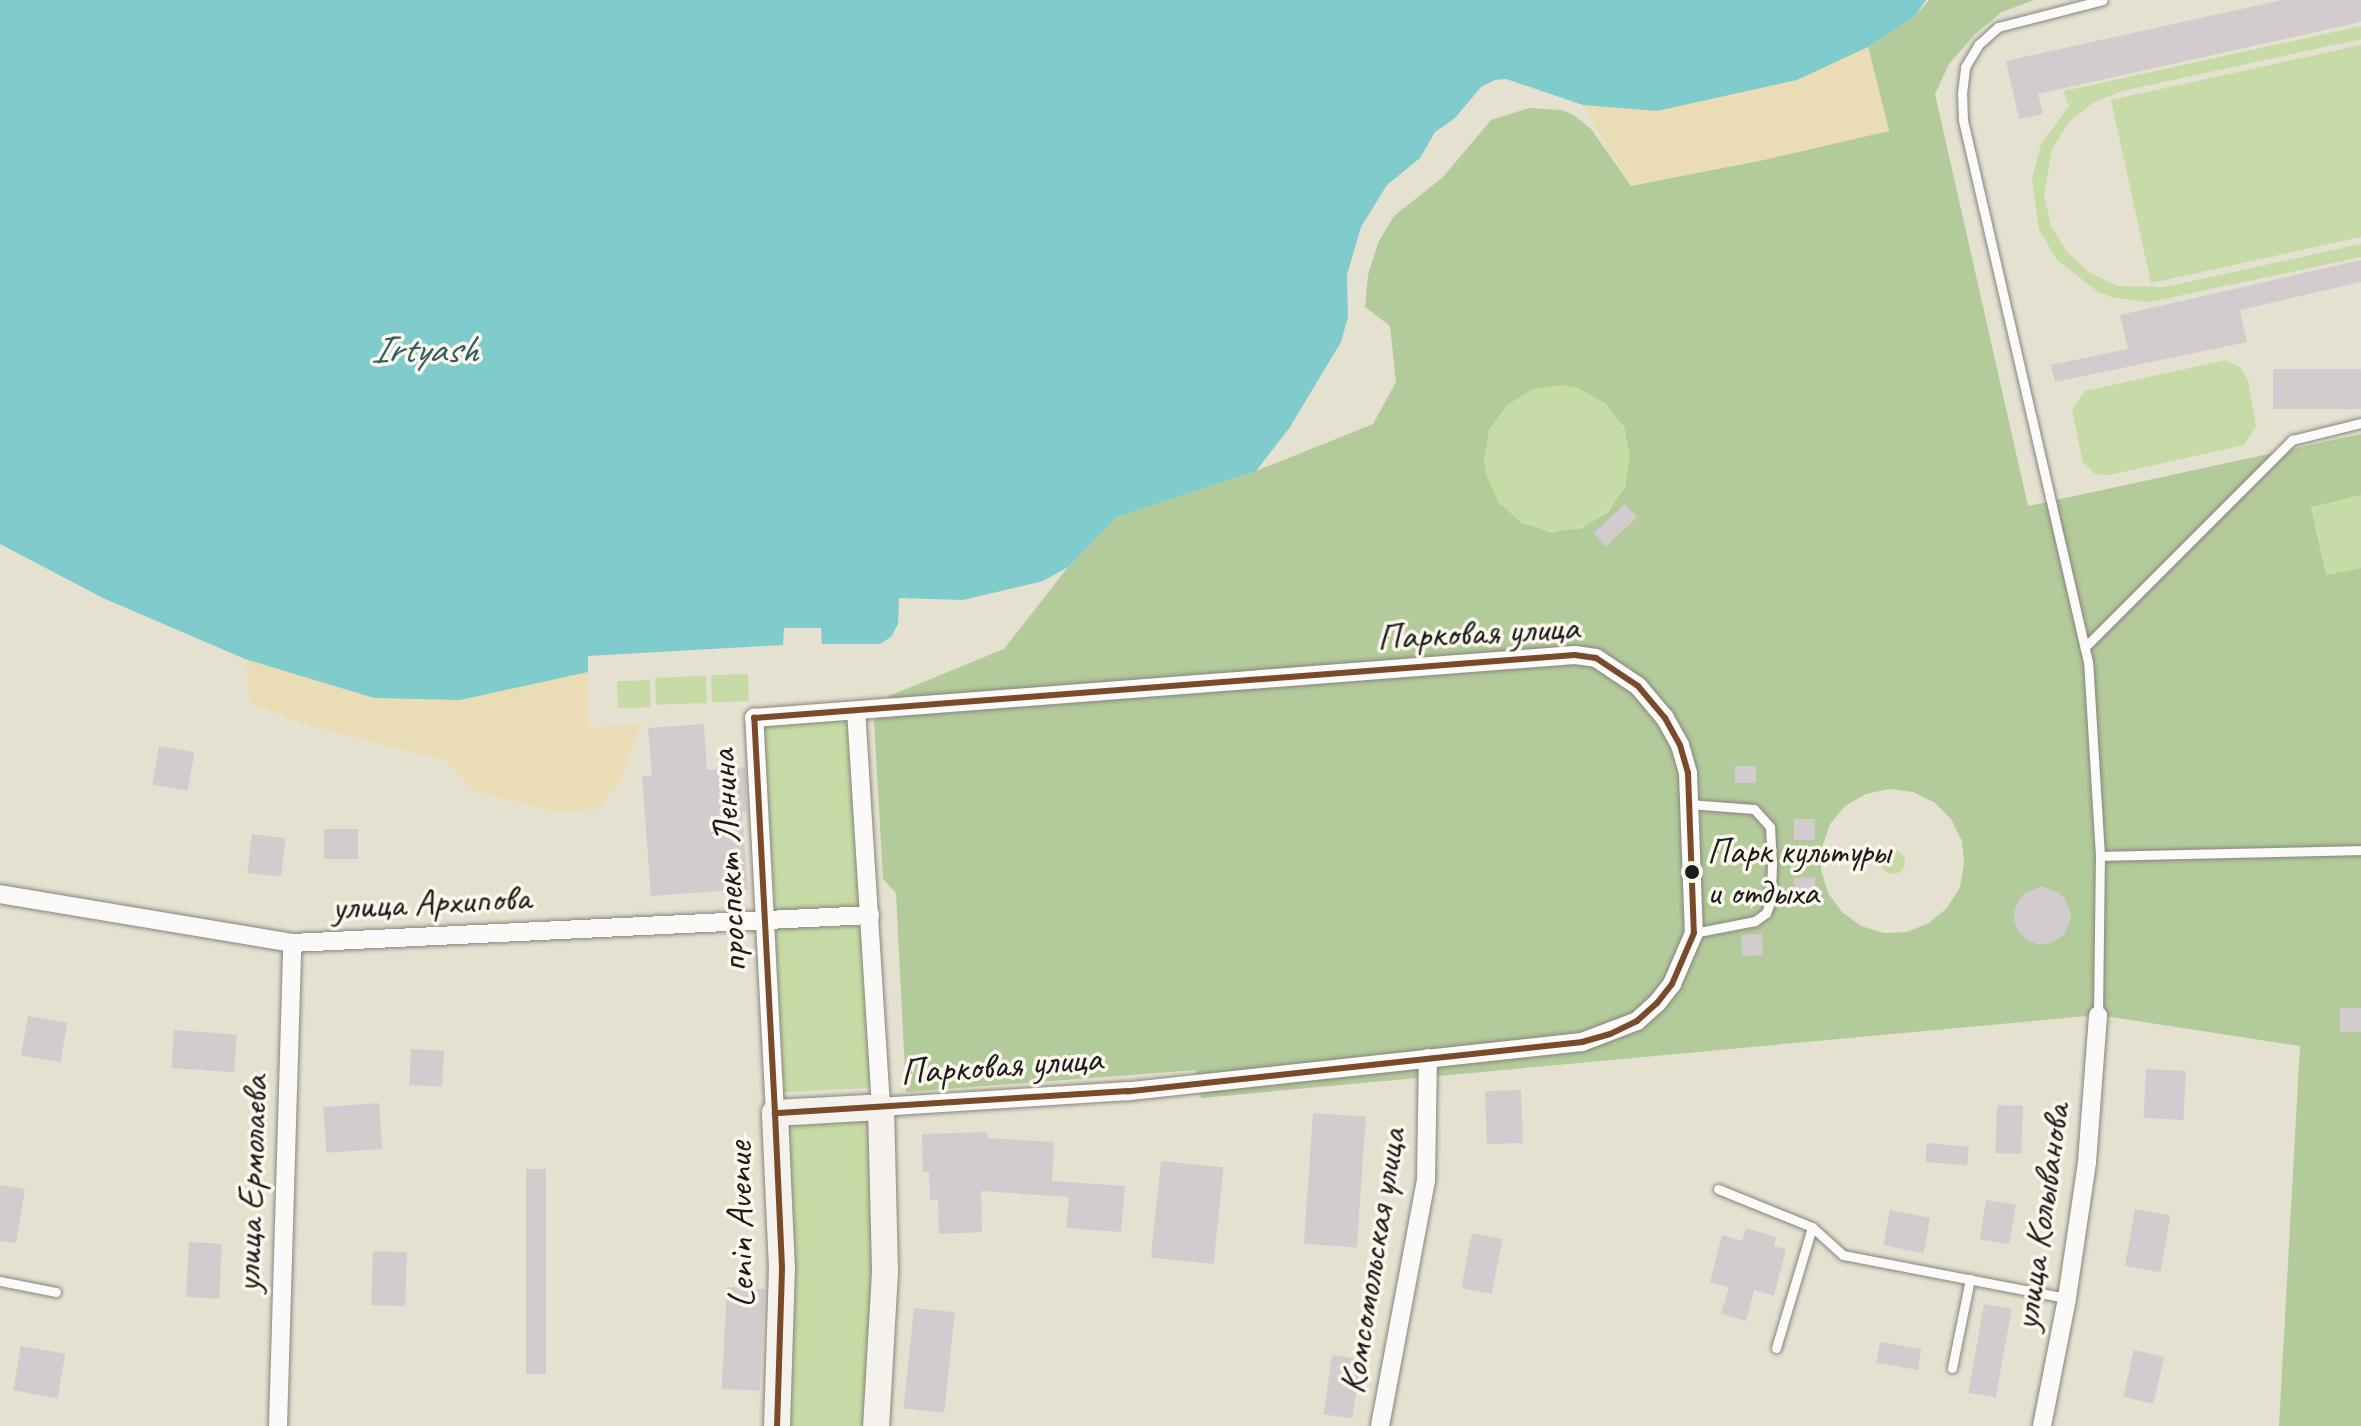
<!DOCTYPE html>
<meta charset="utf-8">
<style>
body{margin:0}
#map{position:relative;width:2361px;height:1426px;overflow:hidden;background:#e5e1d1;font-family:Caveat,sans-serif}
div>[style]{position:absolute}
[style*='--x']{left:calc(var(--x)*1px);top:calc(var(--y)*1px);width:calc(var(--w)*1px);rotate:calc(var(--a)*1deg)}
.green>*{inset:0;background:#c6dba5;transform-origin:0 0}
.round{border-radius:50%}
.forest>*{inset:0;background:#b3ca9b}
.sand>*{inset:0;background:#eaddb5}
.water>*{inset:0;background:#80cbcb}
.building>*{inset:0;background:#d2ccce;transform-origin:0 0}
.roads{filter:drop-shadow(0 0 2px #86857d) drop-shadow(0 0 2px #86857d)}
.lane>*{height:9px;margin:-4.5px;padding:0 4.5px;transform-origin:4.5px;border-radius:4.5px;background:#fbfaf8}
.street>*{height:18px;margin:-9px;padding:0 9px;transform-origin:9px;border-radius:9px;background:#fbfaf8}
.secondary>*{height:26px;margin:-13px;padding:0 13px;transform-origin:13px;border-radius:13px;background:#f5f2ed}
.bus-1>*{height:6px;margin:-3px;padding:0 3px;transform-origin:3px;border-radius:3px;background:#7a4b2a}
.dots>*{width:22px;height:22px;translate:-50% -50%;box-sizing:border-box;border:4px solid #fbf7ec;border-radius:50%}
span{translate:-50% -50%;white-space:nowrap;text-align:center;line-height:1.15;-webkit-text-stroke:7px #fbf7ec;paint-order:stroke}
.bus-label{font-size:36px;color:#1c1c1c}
.left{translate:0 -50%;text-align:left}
.street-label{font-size:38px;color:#1c1c1c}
.water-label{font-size:40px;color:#325e61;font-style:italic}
</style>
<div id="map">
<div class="green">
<i style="clip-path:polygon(2361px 26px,2361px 39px,2122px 91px,2094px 102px,2069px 122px,2052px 149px,2044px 195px,2051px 226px,2067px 252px,2090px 273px,2118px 286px,2165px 287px,2361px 244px,2361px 257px,2150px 302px,2115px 298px,2098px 292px,2057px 260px,2039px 230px,2032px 178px,2041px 144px,2071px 103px,2067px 103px,2064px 91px)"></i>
<i style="clip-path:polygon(2361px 45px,2361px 237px,2151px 283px,2111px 100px)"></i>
<i style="clip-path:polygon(2226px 360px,2240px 367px,2248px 380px,2256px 426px,2244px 445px,2110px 475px,2095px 474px,2083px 463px,2072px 410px,2085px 391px)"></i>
<i class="round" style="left:1484px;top:385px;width:146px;height:146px"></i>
<i style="clip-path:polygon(2361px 495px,2361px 568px,2326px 575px,2311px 506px)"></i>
<i style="left:748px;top:674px;width:27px;height:37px;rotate:88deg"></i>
<i style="left:706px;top:676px;width:27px;height:51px;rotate:88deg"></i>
<i style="left:650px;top:680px;width:27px;height:33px;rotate:88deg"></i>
<i style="left:849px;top:716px;width:193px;height:87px;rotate:86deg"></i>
<i class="round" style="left:1881px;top:850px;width:24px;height:24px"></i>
<i style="left:862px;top:921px;width:167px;height:87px;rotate:87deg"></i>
<i style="clip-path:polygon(873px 1116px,877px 1270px,868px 1426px,786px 1426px,786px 1122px)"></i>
</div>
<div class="forest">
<i style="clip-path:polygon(evenodd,1929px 0,2034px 0,2002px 12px,1975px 34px,1949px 64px,1935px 94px,2028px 506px,2361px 434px,2361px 495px,2311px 507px,2326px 575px,2361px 568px,2361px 1426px,2279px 1426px,2300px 1046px,2098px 1015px,1201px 1098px,1196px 1070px,906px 1092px,896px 893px,883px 879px,874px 721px,889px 696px,1004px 649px,1068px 567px,1117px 517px,1256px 471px,1373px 424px,1396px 382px,1390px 326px,1365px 307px,1368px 275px,1378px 243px,1394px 216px,1443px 177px,1491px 120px,1529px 108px,1562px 110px,1575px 116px,1591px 129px,1631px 186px,1889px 131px,1868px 47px,1915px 16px,1929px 0,1563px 385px,1578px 388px,1605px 403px,1624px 427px,1630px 457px,1625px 487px,1608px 512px,1582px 528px,1551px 532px,1522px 523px,1499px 503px,1486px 475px,1484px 460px,1489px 430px,1507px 405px,1533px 389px,1563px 385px,1929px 0,1889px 789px,1913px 792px,1934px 802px,1951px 819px,1962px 841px,1964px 864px,1960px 887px,1947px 908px,1929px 923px,1907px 932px,1884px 933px,1861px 926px,1842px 912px,1828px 893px,1821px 870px,1822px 847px,1830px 824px,1845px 806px,1866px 794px,1889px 789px,1929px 0,2042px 887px,2059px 893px,2065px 899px,2071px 917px,2064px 935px,2047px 944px,2037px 944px,2021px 934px,2014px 917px,2019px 900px,2025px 893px,2042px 887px)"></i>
</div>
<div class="sand">
<i style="clip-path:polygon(1868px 47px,1889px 131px,1764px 160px,1631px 186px,1583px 105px,1657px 111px,1797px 80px)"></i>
<i style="clip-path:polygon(245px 659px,374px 698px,460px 700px,588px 672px,589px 728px,641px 724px,620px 780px,599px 809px,557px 812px,474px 791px,447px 761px,311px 726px,251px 704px)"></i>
</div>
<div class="water">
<i style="clip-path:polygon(0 0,1926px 0,1915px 16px,1868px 47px,1797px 80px,1657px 111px,1583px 105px,1506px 79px,1495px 80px,1481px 87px,1455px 118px,1435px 132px,1420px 158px,1387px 185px,1361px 227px,1347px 275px,1348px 317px,1341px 342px,1290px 427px,1256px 471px,1117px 517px,1068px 567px,1043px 581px,963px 600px,899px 598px,898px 624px,891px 637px,880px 644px,822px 644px,821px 628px,784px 628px,783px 645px,588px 656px,588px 672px,460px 700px,374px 698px,245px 659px,103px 598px,0 544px)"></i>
</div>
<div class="building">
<i style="clip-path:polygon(2282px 0,2361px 0,2361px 22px,2038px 94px,2043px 114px,2019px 119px,2006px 61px)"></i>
<i style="clip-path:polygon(2361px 260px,2361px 282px,2240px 310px,2247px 342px,2055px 382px,2051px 365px,2128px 349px,2120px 315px)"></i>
<i style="left:2361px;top:369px;width:40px;height:88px;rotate:90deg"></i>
<i style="left:1625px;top:504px;width:18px;height:43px;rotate:47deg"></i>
<i style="clip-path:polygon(704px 724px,707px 770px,745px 767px,747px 811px,742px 812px,748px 889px,651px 896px,642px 776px,652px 776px,648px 728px)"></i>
<i style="left:159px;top:746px;width:36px;height:39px;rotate:10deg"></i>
<i style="left:1735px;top:766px;width:21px;height:17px"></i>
<i style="left:1815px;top:819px;width:21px;height:21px;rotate:90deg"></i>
<i style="left:324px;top:829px;width:34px;height:30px"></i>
<i style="left:252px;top:834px;width:34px;height:39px;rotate:7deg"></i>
<i style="left:1815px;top:877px;width:20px;height:21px;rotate:87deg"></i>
<i class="round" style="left:2014px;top:888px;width:56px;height:56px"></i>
<i style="left:1762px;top:934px;width:21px;height:21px;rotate:87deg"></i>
<i style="left:2361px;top:1008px;width:24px;height:21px;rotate:90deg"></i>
<i style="left:28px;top:1016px;width:40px;height:40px;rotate:10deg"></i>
<i style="left:174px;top:1030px;width:63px;height:38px;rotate:4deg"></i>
<i style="left:411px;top:1049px;width:33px;height:36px;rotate:3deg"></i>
<i style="left:2146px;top:1069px;width:40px;height:49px;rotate:3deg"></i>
<i style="left:1521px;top:1090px;width:53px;height:36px;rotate:88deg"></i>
<i style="left:379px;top:1103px;width:46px;height:56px;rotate:86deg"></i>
<i style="left:1997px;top:1105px;width:26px;height:48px;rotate:2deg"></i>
<i style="left:1313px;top:1113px;width:53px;height:131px;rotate:4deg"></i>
<i style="clip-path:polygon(987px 1132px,988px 1138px,1054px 1142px,1052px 1181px,1125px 1186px,1121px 1232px,1066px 1228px,1069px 1197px,981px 1191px,982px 1232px,939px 1234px,938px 1200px,930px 1200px,929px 1172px,923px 1172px,922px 1134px)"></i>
<i style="left:1927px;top:1143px;width:42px;height:19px;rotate:5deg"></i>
<i style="left:1161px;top:1161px;width:63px;height:97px;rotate:6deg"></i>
<i style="left:526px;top:1169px;width:20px;height:205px"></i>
<i style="clip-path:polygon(0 1185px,25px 1189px,16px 1243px,0 1241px)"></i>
<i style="left:1986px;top:1200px;width:30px;height:40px;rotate:9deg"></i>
<i style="left:2135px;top:1209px;width:36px;height:58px;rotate:10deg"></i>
<i style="left:1890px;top:1210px;width:41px;height:36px;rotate:11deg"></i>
<i style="clip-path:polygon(1746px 1228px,1776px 1237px,1774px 1246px,1786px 1249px,1774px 1296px,1754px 1290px,1746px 1321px,1721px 1314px,1729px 1287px,1710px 1282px,1722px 1235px,1742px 1241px)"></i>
<i style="left:1472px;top:1233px;width:31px;height:56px;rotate:11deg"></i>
<i style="left:189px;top:1242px;width:33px;height:55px;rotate:3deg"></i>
<i style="left:373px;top:1251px;width:34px;height:54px;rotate:2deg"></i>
<i style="left:727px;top:1287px;width:38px;height:102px;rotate:3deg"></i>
<i style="left:1984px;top:1304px;width:28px;height:90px;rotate:10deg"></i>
<i style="left:914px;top:1308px;width:41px;height:101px;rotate:6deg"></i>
<i style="left:1880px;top:1342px;width:42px;height:21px;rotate:10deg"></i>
<i style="left:21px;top:1346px;width:45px;height:45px;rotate:10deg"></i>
<i style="left:2134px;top:1350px;width:31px;height:48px;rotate:13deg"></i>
<i style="left:1332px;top:1355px;width:29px;height:60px;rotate:8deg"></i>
</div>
<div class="roads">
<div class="lane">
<i style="--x:2085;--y:647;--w:293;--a:-45"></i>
<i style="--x:2292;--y:440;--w:71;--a:-13.8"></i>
<i style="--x:1689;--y:804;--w:65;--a:4.4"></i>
<i style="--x:1754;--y:809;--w:24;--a:48"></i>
<i style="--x:1770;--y:827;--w:37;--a:87"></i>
<i style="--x:1772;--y:864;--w:36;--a:92"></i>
<i style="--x:1771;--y:900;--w:14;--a:111"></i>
<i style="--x:1766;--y:913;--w:14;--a:144"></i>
<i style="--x:1755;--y:921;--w:62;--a:168.9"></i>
<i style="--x:2100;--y:856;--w:261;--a:-1.3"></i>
<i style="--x:2098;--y:1015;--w:159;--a:-89.3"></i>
<i style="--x:2100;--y:856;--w:194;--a:-93.5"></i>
<i style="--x:2088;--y:662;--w:556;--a:-102.99"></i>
<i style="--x:1963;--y:120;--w:27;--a:-92"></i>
<i style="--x:1962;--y:93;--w:26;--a:-83"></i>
<i style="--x:1965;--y:67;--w:26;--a:-59"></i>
<i style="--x:1978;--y:45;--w:27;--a:-42"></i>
<i style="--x:1998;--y:27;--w:108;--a:-14.4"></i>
<i style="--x:1718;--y:1189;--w:101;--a:22"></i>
<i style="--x:1812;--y:1227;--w:42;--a:42.1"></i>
<i style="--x:1843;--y:1255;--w:228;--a:10.9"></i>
<i style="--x:0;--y:1281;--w:57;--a:11.1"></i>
<i style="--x:1776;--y:1348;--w:126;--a:-73.4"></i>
<i style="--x:1952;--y:1368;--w:91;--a:-78.6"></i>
</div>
<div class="street">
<i style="--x:0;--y:894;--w:296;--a:9.5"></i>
<i style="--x:292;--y:943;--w:579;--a:-2.77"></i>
<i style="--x:775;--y:1113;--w:396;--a:-93"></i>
<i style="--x:754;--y:718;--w:823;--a:-4.39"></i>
<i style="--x:1575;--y:655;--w:21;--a:8"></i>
<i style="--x:1596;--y:658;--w:50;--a:33.7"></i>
<i style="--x:1638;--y:686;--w:42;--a:49.8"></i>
<i style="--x:1665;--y:718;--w:31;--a:61"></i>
<i style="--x:1680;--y:745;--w:29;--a:74"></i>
<i style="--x:1688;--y:773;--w:160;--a:87.9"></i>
<i style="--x:1694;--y:933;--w:56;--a:113.3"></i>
<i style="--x:1672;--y:984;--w:24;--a:128"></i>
<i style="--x:1657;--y:1003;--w:27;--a:138"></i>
<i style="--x:1637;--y:1021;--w:59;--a:159.1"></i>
<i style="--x:1582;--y:1042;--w:457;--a:173.8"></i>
<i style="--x:1128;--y:1091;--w:248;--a:176.3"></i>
<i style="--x:881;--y:1107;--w:397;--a:-93.6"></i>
<i style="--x:278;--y:1426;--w:483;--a:-88.3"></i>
<i style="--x:1380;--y:1426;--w:250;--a:-79.4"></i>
<i style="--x:1426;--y:1180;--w:122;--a:-89.1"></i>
<i style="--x:2042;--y:1426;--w:130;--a:-78.9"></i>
<i style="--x:2067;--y:1298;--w:137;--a:-81.6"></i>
<i style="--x:2087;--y:1162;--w:147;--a:-85.7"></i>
</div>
<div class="secondary">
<i style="--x:777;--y:1426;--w:157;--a:-88.2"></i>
<i style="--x:782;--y:1269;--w:156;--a:-92.6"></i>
<i style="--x:775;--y:1113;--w:106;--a:-3.2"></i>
<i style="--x:881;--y:1107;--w:165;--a:88.6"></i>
<i style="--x:885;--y:1272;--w:154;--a:93.3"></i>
</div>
</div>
<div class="bus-1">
<i style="--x:775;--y:1113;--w:396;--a:-93"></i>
<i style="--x:754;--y:718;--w:823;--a:-4.39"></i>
<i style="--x:1575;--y:655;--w:21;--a:8"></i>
<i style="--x:1596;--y:658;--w:50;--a:33.7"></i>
<i style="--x:1638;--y:686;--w:42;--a:49.8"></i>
<i style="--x:1665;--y:718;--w:31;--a:61"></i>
<i style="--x:1680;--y:745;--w:29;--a:74"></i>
<i style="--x:1688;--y:773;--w:160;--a:87.9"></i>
<i style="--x:1694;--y:933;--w:56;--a:113.3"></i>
<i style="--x:1672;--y:984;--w:24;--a:128"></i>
<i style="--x:1657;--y:1003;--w:27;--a:138"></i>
<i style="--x:1637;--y:1021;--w:30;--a:154"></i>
<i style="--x:1610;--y:1034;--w:29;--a:164"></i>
<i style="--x:1582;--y:1042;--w:457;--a:173.8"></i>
<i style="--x:1128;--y:1091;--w:354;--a:176.4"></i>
<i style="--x:775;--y:1113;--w:156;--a:87.4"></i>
<i style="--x:782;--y:1269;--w:157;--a:91.8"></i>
</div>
<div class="dots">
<i style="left:1692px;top:872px;background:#1c1c1c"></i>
</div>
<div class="bus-label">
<span class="left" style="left:1707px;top:872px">Парк культуры<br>и отдыха</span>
</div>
<div class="street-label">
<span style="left:1478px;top:632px;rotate:-3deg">Парковая улица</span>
<span style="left:728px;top:861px;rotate:-93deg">проспект Ленина</span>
<span style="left:431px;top:902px;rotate:-3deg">улица Архипова</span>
<span style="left:1001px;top:1065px;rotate:-4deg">Парковая улица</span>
<span style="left:251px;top:1184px;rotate:-88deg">улица Ермолаева</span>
<span style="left:2041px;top:1217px;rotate:-82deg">улица Колыванова</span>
<span style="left:740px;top:1225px;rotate:-91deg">Lenin Avenue</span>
<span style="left:1372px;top:1261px;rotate:-81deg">Комсомольская улица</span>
</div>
<div class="water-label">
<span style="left:424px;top:349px">Irtyash</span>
</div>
</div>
